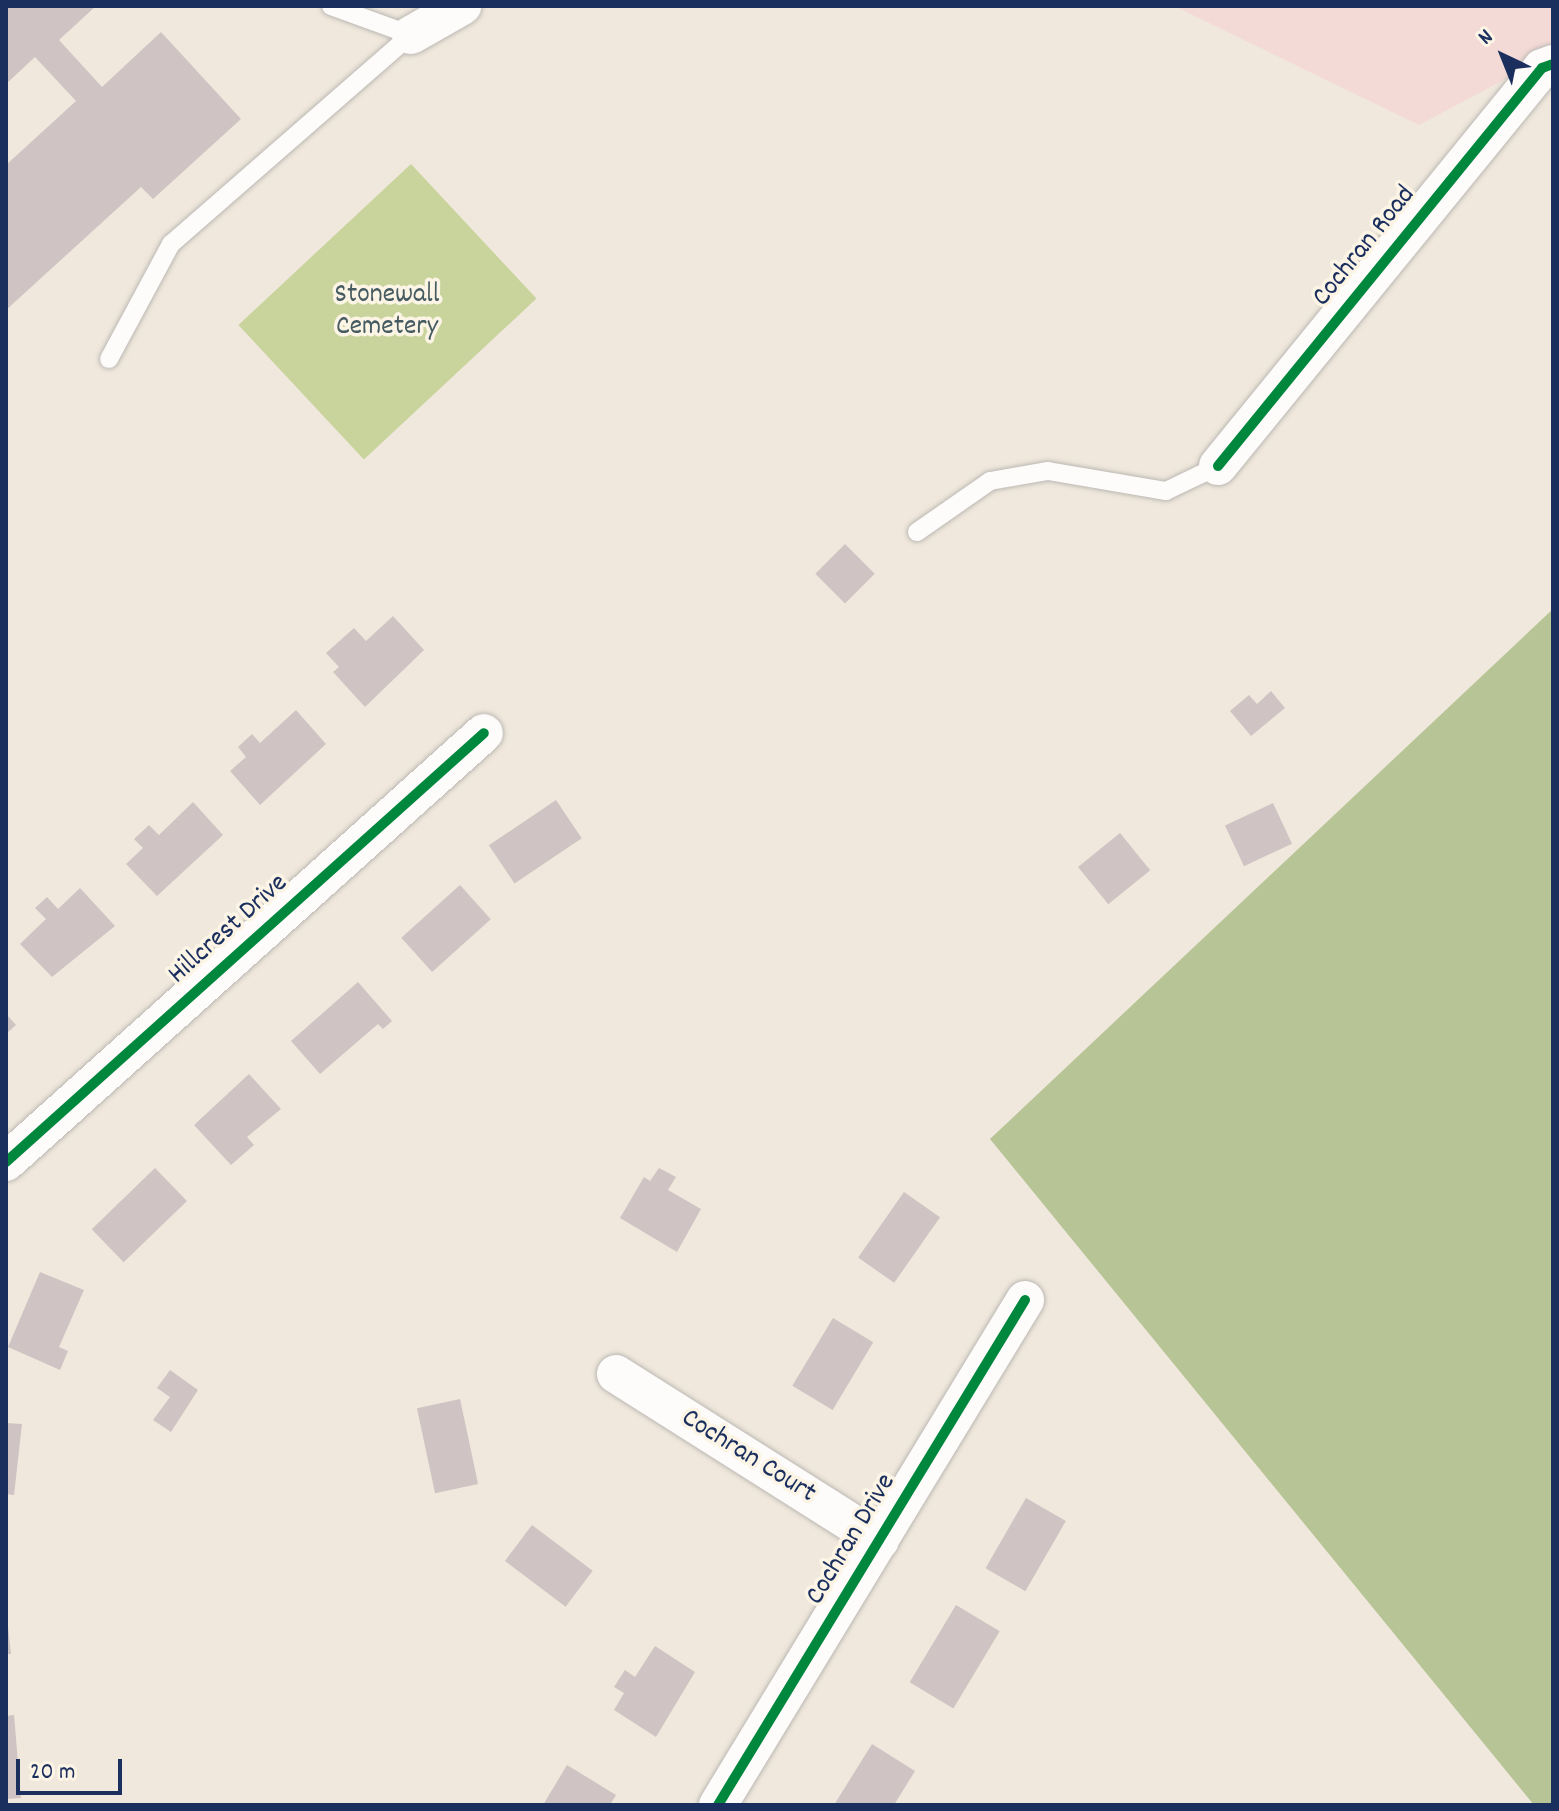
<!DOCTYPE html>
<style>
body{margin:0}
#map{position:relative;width:1559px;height:1811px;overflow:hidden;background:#f0e8dc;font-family:Dekko,sans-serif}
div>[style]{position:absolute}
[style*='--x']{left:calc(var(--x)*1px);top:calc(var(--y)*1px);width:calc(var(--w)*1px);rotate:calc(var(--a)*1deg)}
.built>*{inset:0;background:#f4dad6}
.green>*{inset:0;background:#c9d39c;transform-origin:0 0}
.forest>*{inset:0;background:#b6c496}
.building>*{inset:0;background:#d0c3c3;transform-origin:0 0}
.roads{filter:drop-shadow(0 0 2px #bbb8b4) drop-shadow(0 0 2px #bbb8b4)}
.service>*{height:18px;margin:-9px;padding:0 9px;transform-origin:9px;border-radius:9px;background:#fdfcfa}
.minor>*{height:38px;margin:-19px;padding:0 19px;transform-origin:19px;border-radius:19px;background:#fdfcfa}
.cycleway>*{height:10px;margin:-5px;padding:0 5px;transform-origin:5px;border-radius:5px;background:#00873e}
span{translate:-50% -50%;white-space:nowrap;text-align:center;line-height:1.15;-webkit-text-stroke:7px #fcf5e5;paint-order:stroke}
.street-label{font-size:28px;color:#1b2f5e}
.park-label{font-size:28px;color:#465b61}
.frame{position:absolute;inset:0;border:8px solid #1b2f5e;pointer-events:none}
.north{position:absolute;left:1463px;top:16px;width:80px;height:80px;-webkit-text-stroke:6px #fcf5e5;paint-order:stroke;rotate:317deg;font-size:22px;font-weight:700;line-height:32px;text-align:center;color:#1b2f5e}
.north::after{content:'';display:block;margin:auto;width:28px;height:36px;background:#1b2f5e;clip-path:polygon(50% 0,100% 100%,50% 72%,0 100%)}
.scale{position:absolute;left:16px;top:1759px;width:106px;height:36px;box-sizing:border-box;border:4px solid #1b2f5e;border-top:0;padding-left:10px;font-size:24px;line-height:28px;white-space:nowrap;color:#1b2f5e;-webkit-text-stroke:6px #fcf5e5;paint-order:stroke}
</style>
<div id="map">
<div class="built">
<i style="clip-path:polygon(1174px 6px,1553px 6px,1553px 54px,1419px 125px)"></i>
</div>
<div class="green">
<i style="left:411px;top:164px;width:184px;height:236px;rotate:47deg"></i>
</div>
<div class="forest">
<i style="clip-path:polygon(1553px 609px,1553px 1805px,1534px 1805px,990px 1139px)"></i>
</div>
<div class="building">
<i style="clip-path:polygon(6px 6px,96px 6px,59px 40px,102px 87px,161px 32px,241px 119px,153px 199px,141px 187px,6px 310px,6px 165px,76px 101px,35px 57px,6px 84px)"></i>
<i style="left:845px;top:544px;width:42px;height:42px;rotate:45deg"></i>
<i style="clip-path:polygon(393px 616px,424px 650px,365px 707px,333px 672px,339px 667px,326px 653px,354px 628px,366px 641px)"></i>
<i style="clip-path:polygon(1271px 691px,1285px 708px,1251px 736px,1230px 711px,1249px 695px,1257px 704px)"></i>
<i style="clip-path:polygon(296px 710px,326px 744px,260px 805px,230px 771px,246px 757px,238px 747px,252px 734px,260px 743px)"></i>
<i style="left:556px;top:800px;width:46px;height:81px;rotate:56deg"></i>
<i style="clip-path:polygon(193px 802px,223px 835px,157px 896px,126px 864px,143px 848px,134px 839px,149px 825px,159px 835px)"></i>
<i style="left:1273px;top:803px;width:45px;height:53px;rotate:65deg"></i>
<i style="left:1120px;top:833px;width:48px;height:54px;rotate:51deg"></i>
<i style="left:460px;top:885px;width:46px;height:79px;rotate:48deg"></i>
<i style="clip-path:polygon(80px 888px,115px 926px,52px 977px,20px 944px,46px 919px,35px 908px,47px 897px,58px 909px)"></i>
<i style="clip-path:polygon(358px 982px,392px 1021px,383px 1029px,378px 1024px,320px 1074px,291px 1041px)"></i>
<i style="clip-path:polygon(6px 1014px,16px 1025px,6px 1034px)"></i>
<i style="clip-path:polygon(249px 1074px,281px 1109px,247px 1137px,254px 1145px,231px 1165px,194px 1125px)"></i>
<i style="left:155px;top:1168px;width:46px;height:88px;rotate:46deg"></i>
<i style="clip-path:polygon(659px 1168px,676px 1177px,668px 1190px,701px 1209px,677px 1252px,620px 1218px,644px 1177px,650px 1181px)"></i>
<i style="left:904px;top:1192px;width:44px;height:80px;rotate:35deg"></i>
<i style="clip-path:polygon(40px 1272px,84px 1290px,59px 1347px,68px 1351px,60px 1370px,8px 1347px)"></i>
<i style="left:833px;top:1318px;width:47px;height:79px;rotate:31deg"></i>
<i style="clip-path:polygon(170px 1370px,198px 1390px,171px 1432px,153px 1420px,170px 1397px,157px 1388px)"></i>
<i style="left:460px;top:1399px;width:87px;height:44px;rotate:78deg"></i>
<i style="clip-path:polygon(6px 1423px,22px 1424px,14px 1495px,6px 1494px)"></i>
<i style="left:1026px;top:1498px;width:46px;height:81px;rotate:30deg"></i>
<i style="left:532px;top:1525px;width:76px;height:45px;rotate:37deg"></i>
<i style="left:956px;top:1605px;width:51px;height:90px;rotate:31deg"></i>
<i style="clip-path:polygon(6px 1609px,11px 1654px,6px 1654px)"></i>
<i style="clip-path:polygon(655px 1646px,695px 1672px,656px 1737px,614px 1710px,624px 1693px,614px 1687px,625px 1670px,635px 1677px)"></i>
<i style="clip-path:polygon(14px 1715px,21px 1798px,6px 1799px,6px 1716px)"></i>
<i style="clip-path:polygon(872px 1744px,915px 1771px,894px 1805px,834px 1805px)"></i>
<i style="clip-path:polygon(567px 1765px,616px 1795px,610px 1805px,543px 1805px)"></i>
</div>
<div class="roads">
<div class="service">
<i style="--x:109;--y:359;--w:131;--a:-61.7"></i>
<i style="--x:171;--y:244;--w:318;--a:-41.1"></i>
<i style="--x:411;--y:35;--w:85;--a:-160.1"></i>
<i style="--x:917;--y:532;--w:89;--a:-34.9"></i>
<i style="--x:990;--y:481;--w:59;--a:-9.8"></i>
<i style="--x:1048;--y:471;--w:120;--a:9.6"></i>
<i style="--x:1166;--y:491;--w:58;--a:-25.7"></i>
</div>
<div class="minor">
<i style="--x:411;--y:35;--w:59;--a:-29.6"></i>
<i style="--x:1218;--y:466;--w:513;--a:-50.85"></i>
<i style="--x:1542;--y:68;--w:12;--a:-20"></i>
<i style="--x:6;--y:1162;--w:642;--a:-41.91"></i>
<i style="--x:616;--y:1374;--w:312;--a:32.3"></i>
<i style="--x:718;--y:1805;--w:591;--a:-58.7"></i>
</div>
</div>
<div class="cycleway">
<i style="--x:1218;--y:466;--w:513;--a:-50.85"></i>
<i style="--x:1542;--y:68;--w:12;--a:-20"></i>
<i style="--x:6;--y:1162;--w:642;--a:-41.91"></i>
<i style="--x:718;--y:1805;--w:591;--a:-58.7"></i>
</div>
<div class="street-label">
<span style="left:1365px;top:247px;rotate:-51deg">Cochran Road</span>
<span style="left:229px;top:930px;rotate:-42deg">Hillcrest Drive</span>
<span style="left:748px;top:1457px;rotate:32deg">Cochran Court</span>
<span style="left:852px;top:1540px;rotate:-59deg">Cochran Drive</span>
</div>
<div class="park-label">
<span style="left:387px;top:312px">Stonewall<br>Cemetery</span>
</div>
<div class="frame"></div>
<div class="north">N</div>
<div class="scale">20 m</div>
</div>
